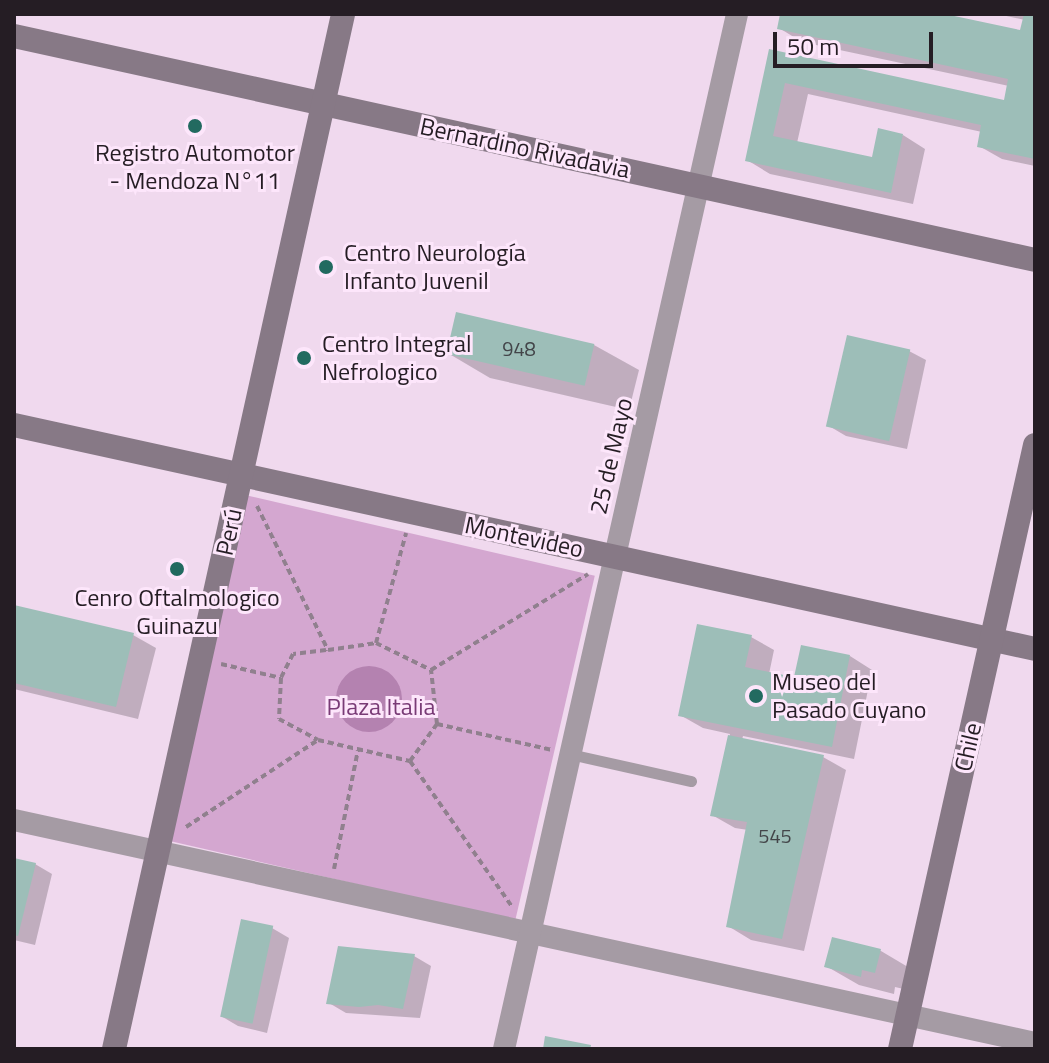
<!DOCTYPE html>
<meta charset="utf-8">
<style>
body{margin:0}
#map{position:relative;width:1049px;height:1063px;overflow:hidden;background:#f0d9ee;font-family:"Titillium Web",sans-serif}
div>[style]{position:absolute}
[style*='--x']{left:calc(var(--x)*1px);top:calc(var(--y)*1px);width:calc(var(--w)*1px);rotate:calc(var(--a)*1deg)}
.green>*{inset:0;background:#d4a7d0;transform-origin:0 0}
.water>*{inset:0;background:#b482b0}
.round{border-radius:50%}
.shadow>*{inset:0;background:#0003}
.building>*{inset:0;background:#9dbeb8;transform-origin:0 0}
.path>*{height:4px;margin-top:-2px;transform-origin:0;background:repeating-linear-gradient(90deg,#90808e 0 6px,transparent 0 10px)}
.lane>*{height:11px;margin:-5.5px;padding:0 5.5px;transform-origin:5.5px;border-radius:5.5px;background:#a59ba4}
.street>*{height:22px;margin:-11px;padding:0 11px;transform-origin:11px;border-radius:11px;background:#a59ba4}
.secondary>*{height:24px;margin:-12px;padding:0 12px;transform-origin:12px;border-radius:12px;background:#877986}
.dots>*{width:22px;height:22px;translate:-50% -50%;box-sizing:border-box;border:4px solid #fde6fb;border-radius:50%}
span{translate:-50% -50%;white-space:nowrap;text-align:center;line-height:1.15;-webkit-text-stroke:6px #fde6fb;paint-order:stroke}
.number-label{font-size:20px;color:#434549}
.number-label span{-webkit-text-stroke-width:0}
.street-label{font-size:24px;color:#251d24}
.poi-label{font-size:24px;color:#251d24}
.left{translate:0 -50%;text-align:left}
.park-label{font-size:24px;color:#793b76}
.frame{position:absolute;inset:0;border:16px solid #251d24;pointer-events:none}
.scale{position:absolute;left:773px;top:32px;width:160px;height:36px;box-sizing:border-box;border:4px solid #251d24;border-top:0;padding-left:10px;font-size:24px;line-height:28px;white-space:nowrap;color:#251d24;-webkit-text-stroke:6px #fde6fb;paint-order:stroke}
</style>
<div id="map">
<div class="green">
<i style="left:245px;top:495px;width:359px;height:354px;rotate:13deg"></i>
</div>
<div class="water">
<i class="round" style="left:336px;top:666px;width:66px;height:66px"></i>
</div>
<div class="shadow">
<i style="clip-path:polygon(782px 14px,936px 14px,1022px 33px,1025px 20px,997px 14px,1035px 14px,1035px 166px,1002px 159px,979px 146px,982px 132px,808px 94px,797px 143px,873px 160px,903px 135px,925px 149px,913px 204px,770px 174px,747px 160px,771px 52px,1005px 102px,1009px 86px,802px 42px,779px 28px)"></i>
<i style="clip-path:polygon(594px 345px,639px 370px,629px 410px,490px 378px,446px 352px)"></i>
<i style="clip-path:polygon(909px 351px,926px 360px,907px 449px,846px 436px,829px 426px)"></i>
<i style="clip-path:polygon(14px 607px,133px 635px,156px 648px,138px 719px,14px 689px)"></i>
<i style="clip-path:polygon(751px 637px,774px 650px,769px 674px,796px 680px,850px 656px,872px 670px,854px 759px,743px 736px,742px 740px,823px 757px,846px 770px,804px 951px,751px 940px,728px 926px,748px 830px,735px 828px,712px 815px,730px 734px,703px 728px,680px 715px)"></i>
<i style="clip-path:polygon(14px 860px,35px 864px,52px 874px,35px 945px,14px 940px)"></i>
<i style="clip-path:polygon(272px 928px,289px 938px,267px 1033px,238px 1026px,221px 1016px)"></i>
<i style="clip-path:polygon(833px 939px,881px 951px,913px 970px,908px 990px,895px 987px,894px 994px,859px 985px,826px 966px)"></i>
<i style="clip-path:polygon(414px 956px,431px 966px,420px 1018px,346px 1013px,329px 1003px)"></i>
</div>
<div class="building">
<i style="clip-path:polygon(780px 14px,945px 14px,1020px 30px,1024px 14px,1035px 14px,1035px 159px,977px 147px,981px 125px,785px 83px,773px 136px,872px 157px,878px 128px,903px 134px,891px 193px,745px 161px,769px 49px,1004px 100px,1008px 79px,777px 29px)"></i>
<i style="left:456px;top:312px;width:142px;height:43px;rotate:13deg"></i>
<i style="left:847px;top:335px;width:65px;height:94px;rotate:13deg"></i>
<i style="clip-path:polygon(14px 605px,134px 633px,116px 707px,14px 683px)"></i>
<i style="clip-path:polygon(697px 624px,752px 635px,745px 667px,794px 677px,801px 645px,850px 655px,832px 747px,678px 716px)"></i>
<i style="clip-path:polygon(728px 735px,824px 755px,782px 939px,726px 927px,747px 822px,710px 816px)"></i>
<i style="clip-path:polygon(14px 858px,36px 863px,18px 936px,14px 935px)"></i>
<i style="left:241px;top:919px;width:33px;height:100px;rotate:12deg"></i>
<i style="clip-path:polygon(832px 937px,881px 949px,875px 973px,862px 970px,861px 977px,824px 967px)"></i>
<i style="clip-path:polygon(338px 946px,415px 954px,403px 1009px,378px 1005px,359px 1007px,326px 1004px)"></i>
<i style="clip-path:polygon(545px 1036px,591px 1045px,590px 1049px,543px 1049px)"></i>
</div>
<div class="path">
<i style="--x:257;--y:506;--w:161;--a:63.8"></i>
<i style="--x:328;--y:650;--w:49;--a:-8.3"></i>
<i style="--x:376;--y:643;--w:61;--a:26.1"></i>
<i style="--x:431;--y:670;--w:184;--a:-31.4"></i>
<i style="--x:376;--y:643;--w:114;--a:-74.7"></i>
<i style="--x:326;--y:650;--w:33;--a:173"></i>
<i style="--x:293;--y:654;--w:27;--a:117"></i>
<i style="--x:281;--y:678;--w:41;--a:92.8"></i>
<i style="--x:279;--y:719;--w:44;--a:28.3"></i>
<i style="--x:318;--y:740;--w:94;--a:12.9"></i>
<i style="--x:410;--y:761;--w:179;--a:55"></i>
<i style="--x:221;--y:664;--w:62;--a:13.1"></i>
<i style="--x:437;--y:724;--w:118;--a:12.7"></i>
<i style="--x:410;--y:761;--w:46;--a:-53.9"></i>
<i style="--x:437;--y:724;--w:54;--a:-96.3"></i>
<i style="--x:186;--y:827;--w:158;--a:-33.4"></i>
<i style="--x:334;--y:869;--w:121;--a:-78.6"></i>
</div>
<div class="lane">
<i style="--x:570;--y:754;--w:124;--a:12.6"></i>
</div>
<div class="street">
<i style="--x:14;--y:820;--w:1045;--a:12.32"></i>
<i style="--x:504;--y:1049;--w:1061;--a:-77.31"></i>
</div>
<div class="secondary">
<i style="--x:14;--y:36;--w:1045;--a:12.37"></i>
<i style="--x:14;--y:425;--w:1045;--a:12.37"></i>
<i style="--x:114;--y:1049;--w:1060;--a:-77.52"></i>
<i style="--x:900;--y:1049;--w:619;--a:-77.4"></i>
</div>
<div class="dots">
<i style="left:195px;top:126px;background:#226a60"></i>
<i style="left:326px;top:267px;background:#226a60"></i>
<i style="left:304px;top:358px;background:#226a60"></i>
<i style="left:177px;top:569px;background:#226a60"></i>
<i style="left:756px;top:696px;background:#226a60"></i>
</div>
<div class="number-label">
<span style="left:519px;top:348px">948</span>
<span style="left:775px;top:835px">545</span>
</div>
<div class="street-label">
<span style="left:525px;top:148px;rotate:12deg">Bernardino Rivadavia</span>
<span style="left:611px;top:456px;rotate:-77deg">25 de Mayo</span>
<span style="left:229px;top:532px;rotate:-78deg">Perú</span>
<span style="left:524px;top:537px;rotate:12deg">Montevideo</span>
<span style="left:968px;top:747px;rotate:-77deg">Chile</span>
</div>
<div class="poi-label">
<span style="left:195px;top:167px">Registro Automotor<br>- Mendoza N°11</span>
<span class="left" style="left:344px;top:267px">Centro Neurología<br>Infanto Juvenil</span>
<span class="left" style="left:322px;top:358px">Centro Integral<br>Nefrologico</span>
<span style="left:177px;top:612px">Cenro Oftalmologico<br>Guinazu</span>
<span class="left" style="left:772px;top:696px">Museo del<br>Pasado Cuyano</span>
</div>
<div class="park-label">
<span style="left:381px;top:707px">Plaza Italia</span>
</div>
<div class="frame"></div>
<div class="scale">50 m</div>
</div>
